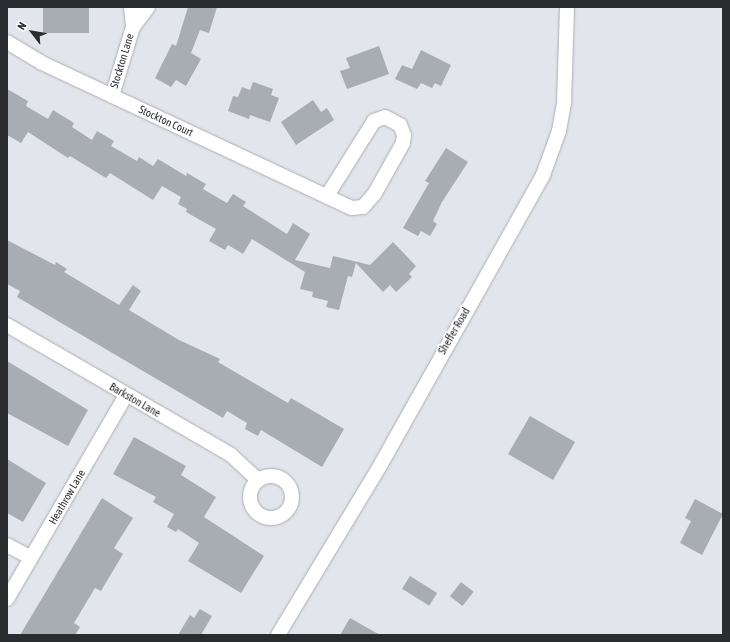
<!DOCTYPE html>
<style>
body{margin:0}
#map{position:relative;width:730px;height:642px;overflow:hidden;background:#e3e5ec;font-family:"Asap Condensed",sans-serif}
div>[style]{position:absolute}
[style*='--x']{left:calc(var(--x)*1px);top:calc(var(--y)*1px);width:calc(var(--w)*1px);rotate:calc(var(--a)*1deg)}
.building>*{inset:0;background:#a8acb3;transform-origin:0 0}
.roads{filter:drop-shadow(0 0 1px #acadb4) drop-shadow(0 0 1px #acadb4)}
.street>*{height:14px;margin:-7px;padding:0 7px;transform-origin:7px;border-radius:7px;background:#fff}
.street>.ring{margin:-7px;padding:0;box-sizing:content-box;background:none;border:14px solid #fff;border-radius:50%}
span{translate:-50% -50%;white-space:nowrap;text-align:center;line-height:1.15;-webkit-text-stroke:4px #fff;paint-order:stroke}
.street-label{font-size:11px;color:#2b2c2f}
.frame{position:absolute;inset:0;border:8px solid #2b2c2f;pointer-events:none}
.north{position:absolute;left:12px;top:12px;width:40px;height:40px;-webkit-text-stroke:3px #fff;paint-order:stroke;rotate:301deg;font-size:11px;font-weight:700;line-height:16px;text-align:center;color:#2b2c2f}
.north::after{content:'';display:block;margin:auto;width:14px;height:18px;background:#2b2c2f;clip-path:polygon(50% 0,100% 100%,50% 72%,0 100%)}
</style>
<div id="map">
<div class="building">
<i style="left:43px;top:7px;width:46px;height:26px"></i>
<i style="clip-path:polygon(188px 7px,217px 7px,209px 33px,200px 30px,191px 53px,201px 59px,186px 86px,176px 80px,171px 87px,155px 78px,172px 44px,176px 46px)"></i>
<i style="clip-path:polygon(379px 46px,389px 74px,347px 89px,340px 71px,350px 68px,346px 58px)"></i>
<i style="clip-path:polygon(421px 50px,451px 65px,441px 86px,435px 83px,432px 88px,421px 83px,417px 89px,395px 79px,402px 65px,412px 69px)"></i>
<i style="clip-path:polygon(253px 82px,273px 89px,271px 95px,279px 98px,270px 122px,250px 115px,249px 119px,228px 111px,233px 96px,238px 97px,242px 87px,250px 90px)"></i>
<i style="clip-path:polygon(7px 89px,28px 101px,26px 106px,48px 119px,53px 110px,74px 123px,72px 127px,92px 140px,97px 131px,114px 141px,111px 146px,137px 161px,139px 157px,153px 166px,158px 159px,186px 176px,187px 173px,206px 184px,203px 189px,227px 203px,233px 194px,246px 202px,243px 206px,287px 234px,293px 223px,310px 234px,295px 260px,330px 268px,333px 256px,370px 265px,393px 242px,416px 266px,409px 274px,412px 277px,396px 292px,390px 285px,383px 292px,356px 263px,352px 277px,348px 276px,339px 310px,326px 307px,328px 301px,312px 297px,313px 292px,300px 289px,305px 272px,252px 239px,243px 254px,228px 245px,225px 250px,209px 241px,216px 229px,186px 212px,187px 209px,178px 204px,181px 197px,162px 186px,153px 200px,110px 173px,106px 178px,70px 156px,68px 158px,28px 132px,21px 143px,7px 135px)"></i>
<i style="clip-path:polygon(313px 100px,321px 112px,327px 108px,334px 120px,296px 145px,281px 122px)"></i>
<i style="clip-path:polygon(446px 148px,468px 162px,442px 202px,433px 221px,437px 224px,430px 236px,421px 231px,418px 236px,403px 228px,429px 183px,425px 181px)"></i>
<i style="clip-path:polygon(7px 240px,55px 265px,56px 262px,67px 269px,64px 272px,119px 305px,133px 285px,141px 291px,129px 310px,179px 340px,220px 359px,218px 362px,288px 403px,291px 398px,344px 429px,322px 467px,261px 430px,258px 436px,245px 429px,247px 423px,227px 411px,223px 418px,17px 297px,20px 291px,7px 284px)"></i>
<i style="clip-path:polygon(7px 361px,88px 410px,68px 446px,7px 413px)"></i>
<i style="left:530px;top:416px;width:52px;height:44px;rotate:30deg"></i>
<i style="clip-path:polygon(134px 437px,186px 466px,181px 475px,216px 497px,204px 517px,264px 556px,241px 593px,188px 561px,199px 543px,178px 529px,176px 532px,167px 527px,174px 514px,153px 502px,156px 497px,113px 474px)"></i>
<i style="clip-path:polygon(7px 459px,46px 483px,23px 522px,7px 513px)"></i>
<i style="clip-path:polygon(102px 498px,133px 518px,114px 548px,123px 554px,101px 591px,95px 588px,74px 623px,80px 627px,75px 635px,20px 635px)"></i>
<i style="clip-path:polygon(695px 499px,723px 514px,702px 555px,680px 543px,691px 521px,685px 518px)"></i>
<i style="left:410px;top:576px;width:32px;height:15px;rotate:32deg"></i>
<i style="left:461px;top:582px;width:16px;height:18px;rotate:38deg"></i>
<i style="clip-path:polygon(200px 609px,212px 616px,201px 635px,178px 635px,190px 615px,194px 618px)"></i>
<i style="clip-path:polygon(350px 618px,380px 635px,340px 635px)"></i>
</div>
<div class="roads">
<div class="street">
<i style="--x:131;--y:7;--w:20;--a:84"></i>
<i style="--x:7;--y:42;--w:41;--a:31"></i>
<i style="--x:42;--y:63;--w:342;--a:25.1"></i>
<i style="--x:352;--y:208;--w:11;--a:-5"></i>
<i style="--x:363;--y:207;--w:18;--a:-49"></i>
<i style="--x:375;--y:193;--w:57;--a:-60.8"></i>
<i style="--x:403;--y:143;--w:8;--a:-83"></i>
<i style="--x:404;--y:135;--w:11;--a:-112"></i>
<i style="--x:400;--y:125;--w:17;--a:-152"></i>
<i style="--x:385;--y:117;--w:12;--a:160"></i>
<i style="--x:374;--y:121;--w:89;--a:122.1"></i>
<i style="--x:112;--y:96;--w:72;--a:-73.1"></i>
<i style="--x:133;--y:27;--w:25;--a:-53"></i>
<i style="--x:7;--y:325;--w:259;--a:30.1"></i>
<i style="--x:231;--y:455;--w:37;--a:43"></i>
<i class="ring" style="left:250px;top:476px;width:28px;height:28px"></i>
<i style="--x:7;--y:545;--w:27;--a:28"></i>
<i style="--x:7;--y:599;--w:236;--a:-59.7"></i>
<i style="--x:278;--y:635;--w:200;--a:-58.9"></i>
<i style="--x:381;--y:464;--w:331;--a:-60.7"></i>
<i style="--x:543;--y:175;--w:47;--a:-70"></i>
<i style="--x:559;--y:131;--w:28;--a:-80"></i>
<i style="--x:564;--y:103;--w:96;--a:-88.2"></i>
</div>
</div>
<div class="street-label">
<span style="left:122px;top:61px;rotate:-73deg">Stockton Lane</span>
<span style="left:166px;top:121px;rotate:25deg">Stockton Court</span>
<span style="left:454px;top:331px;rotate:-60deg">Sheffer Road</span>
<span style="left:135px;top:400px;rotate:30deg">Barkston Lane</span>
<span style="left:67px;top:497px;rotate:-60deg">Heathrow Lane</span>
</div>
<div class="frame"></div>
<div class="north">N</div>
</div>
